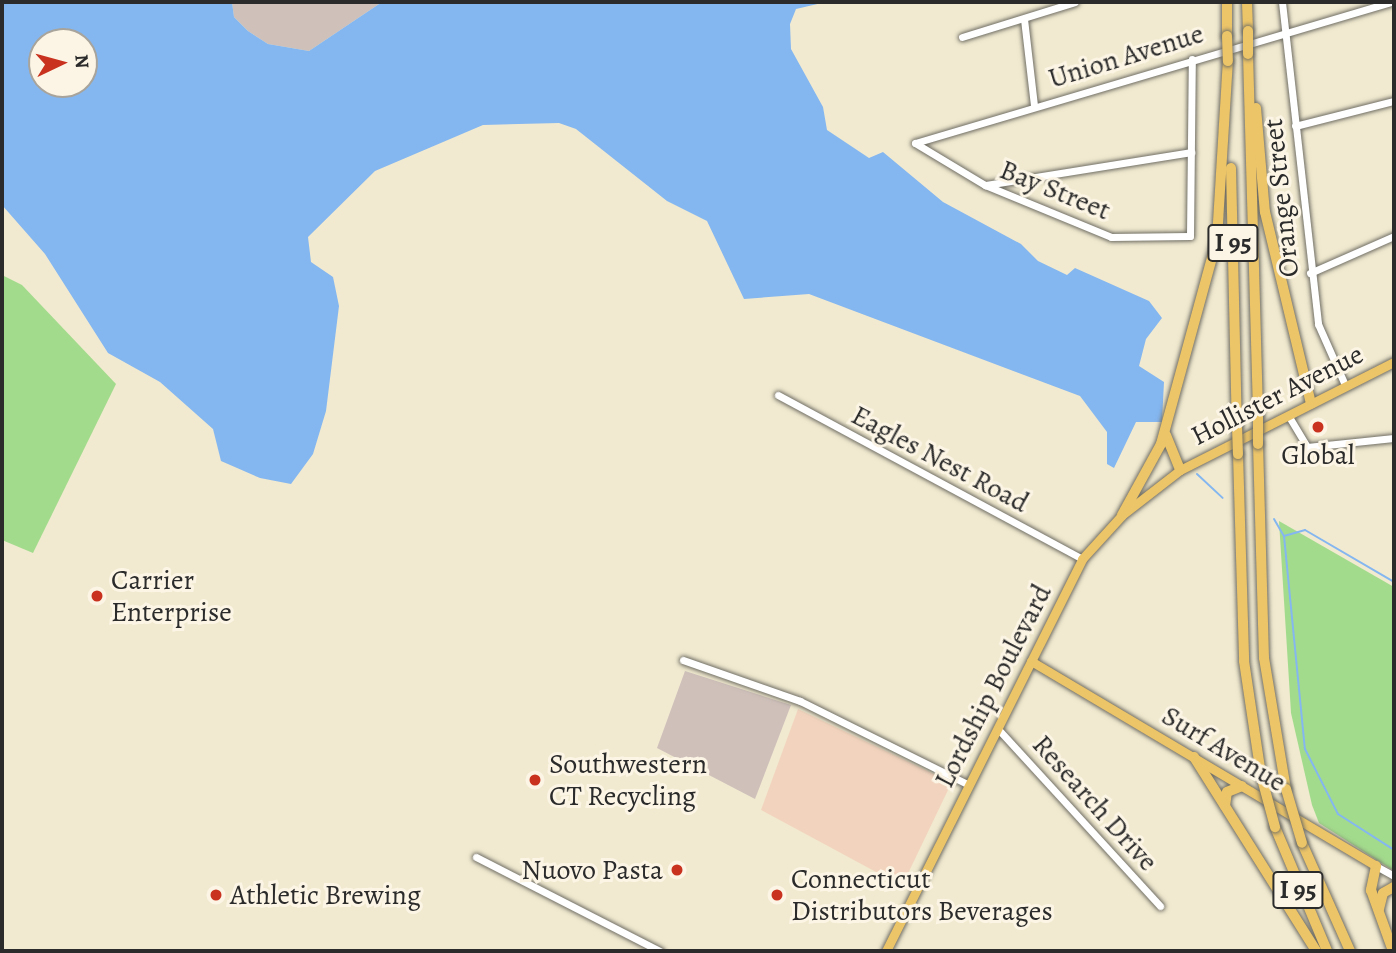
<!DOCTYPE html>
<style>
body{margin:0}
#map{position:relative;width:1396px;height:953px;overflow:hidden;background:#f1ead0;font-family:Alegreya,serif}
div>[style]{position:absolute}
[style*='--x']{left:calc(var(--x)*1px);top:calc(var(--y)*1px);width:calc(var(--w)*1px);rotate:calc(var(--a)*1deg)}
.built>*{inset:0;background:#f2d4be}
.industrial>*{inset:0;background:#cfc0ba}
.green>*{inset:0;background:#a3db8d}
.water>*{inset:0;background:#84b6f0}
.stream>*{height:2px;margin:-1px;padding:0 1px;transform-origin:1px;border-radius:1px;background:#84b6f0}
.roads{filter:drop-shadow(0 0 2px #706e65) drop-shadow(0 0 2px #706e65)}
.minor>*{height:7px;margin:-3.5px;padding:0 3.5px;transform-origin:3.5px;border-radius:3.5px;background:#fff}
.major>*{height:9px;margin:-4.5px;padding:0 4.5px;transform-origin:4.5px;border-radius:4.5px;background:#edc569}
.highway>*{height:10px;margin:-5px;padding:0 5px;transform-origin:5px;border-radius:5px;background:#edc569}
.bridges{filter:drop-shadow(0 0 2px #706e65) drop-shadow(0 0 2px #706e65)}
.highway-bridge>*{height:10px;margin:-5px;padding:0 5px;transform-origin:5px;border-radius:5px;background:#edc569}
.dots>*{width:19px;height:19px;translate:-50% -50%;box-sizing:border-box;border:4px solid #fcf5e5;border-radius:50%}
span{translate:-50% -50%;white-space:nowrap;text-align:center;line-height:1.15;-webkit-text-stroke:6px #fcf5e5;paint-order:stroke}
.shield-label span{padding:2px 5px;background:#fcf5e5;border:2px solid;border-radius:5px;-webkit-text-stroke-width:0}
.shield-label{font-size:26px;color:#2b2b2b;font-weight:700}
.street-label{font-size:28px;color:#2b2b2b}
.poi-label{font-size:28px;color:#2b2b2b}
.left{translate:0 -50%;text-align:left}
.right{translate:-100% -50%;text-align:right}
.frame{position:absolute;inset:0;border:4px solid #2b2b2b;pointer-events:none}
.north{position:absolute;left:28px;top:28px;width:70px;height:70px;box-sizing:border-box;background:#fcf5e5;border:2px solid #a8a49b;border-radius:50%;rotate:85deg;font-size:19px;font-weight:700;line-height:28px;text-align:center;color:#2b2b2b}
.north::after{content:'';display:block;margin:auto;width:24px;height:32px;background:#c8321e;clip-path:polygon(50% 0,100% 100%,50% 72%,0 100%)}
</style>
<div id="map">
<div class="built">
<i style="clip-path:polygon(798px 709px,936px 775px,949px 788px,902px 886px,761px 810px)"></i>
</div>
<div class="industrial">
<i style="clip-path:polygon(232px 2px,382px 2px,309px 51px,268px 44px,248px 31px,234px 17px)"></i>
<i style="clip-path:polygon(685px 671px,791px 705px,755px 799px,657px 748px)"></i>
</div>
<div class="green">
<i style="clip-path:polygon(2px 275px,22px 285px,116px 384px,33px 553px,2px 540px)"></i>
<i style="clip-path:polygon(1279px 521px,1394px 587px,1394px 871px,1319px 823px,1312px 805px,1291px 713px)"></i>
</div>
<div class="water">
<i style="clip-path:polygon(evenodd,2px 2px,232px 2px,234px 17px,248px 31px,268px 44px,309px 51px,382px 2px,826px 2px,796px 9px,790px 24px,791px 49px,823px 107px,827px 130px,869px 158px,883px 152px,943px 202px,1021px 244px,1038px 261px,1067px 275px,1075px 268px,1149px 301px,1162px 318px,1146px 339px,1139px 366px,1164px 382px,1162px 422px,1136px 422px,1114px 468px,1107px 464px,1107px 432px,1080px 396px,809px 294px,744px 299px,707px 221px,667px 201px,576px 129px,559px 123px,483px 125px,375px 171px,308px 237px,311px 262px,333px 277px,339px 306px,326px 411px,313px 454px,291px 484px,260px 478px,221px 461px,213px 429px,160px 382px,108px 353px,45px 254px,2px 205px,2px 2px,42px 42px,84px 42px,84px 84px,42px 84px,42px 42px)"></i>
</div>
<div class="stream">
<i style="--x:1197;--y:474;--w:35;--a:43"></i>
<i style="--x:1274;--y:519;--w:20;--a:60"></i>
<i style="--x:1284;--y:536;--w:22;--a:-16"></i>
<i style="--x:1305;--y:530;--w:103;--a:30.3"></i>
<i style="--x:1284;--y:536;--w:214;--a:84.4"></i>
<i style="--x:1305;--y:749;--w:73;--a:63.1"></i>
<i style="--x:1338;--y:814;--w:67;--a:32.7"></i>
</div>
<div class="roads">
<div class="minor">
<i style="--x:1282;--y:2;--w:324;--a:83.6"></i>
<i style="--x:1318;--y:324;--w:67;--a:66.1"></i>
<i style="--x:1024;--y:19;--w:88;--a:83.4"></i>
<i style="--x:962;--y:37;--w:118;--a:-17.2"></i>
<i style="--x:1295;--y:126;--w:102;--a:-14.2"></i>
<i style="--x:915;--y:143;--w:496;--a:-16.5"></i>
<i style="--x:915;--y:143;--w:82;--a:31"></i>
<i style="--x:985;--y:185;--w:136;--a:22.4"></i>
<i style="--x:1111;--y:237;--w:79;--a:-0.7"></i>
<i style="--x:1190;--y:236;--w:177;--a:-89.4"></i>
<i style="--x:986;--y:185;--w:208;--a:-9.1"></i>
<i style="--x:1310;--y:273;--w:92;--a:-23.8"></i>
<i style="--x:778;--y:395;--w:345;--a:28.3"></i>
<i style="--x:1288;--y:415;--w:37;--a:59"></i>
<i style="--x:1307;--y:447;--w:87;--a:-5.9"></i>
<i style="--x:683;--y:660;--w:124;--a:19.3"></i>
<i style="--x:800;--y:701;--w:189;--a:26.4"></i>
<i style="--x:998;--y:729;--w:240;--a:47.5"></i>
<i style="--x:476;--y:857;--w:207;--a:27.1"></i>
<i style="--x:1376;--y:866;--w:21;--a:29"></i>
</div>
<div class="major">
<i style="--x:1031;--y:661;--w:401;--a:30.7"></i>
<i style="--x:886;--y:951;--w:438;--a:-63.4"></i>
<i style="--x:1082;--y:559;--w:59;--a:-47.7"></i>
<i style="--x:1122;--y:515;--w:73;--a:-37.8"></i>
<i style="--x:1180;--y:470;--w:240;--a:-26.8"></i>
</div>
<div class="highway">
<i style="--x:1227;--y:2;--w:34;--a:90"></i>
<i style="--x:1247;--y:2;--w:29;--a:88"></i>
<i style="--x:1248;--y:54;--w:362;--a:88.4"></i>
<i style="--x:1256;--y:108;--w:104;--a:85.1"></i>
<i style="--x:1265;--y:212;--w:197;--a:76.5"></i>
<i style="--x:1231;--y:168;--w:258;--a:88.7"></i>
<i style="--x:1166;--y:435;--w:38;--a:68"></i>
<i style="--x:1258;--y:444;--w:214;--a:88.4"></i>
<i style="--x:1264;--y:658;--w:133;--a:80.5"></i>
<i style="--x:1238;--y:454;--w:207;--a:88.3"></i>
<i style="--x:1244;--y:661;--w:115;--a:81.5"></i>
<i style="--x:1122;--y:515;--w:81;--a:-61.2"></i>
<i style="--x:1161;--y:444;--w:213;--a:-74.7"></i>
<i style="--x:1217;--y:239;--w:178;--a:-86.5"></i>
<i style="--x:1194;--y:757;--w:229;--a:57.8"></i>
<i style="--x:1225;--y:806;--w:14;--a:-82"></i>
<i style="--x:1227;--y:792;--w:16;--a:-22"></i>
<i style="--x:1275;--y:827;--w:134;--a:67.2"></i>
<i style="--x:1302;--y:843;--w:118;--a:66"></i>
<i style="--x:1376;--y:866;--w:25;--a:102"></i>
<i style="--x:1371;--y:890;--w:65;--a:70.2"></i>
<i style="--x:1379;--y:909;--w:16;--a:-76"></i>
<i style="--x:1383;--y:893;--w:13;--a:-29"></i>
</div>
</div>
<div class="bridges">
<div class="highway-bridge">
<i style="--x:1248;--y:31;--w:23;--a:90"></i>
<i style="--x:1227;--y:36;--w:25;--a:88"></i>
<i style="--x:1258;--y:416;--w:28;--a:90"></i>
<i style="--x:1237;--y:426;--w:28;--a:88"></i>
<i style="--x:1261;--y:775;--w:54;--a:74.9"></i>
<i style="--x:1286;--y:789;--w:56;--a:73.5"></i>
</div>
</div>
<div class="dots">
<i style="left:1318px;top:427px;background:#c8321e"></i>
<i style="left:97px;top:596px;background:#c8321e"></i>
<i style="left:535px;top:780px;background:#c8321e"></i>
<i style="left:677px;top:870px;background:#c8321e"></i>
<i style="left:216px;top:895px;background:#c8321e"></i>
<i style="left:777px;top:895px;background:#c8321e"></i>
</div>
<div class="shield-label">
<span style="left:1233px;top:243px">I 95</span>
<span style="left:1298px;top:890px">I 95</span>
</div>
<div class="street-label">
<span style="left:1126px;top:56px;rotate:-17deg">Union Avenue</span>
<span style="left:1055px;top:190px;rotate:22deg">Bay Street</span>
<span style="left:1281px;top:198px;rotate:-96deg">Orange Street</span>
<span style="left:1277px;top:395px;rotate:-27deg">Hollister Avenue</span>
<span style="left:940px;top:459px;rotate:28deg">Eagles Nest Road</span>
<span style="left:993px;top:686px;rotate:-63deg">Lordship Boulevard</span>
<span style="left:1224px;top:749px;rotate:31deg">Surf Avenue</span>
<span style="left:1095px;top:803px;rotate:48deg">Research Drive</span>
</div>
<div class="poi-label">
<span style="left:1318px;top:455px">Global</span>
<span class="left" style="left:111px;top:596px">Carrier<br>Enterprise</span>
<span class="left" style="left:549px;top:780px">Southwestern<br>CT Recycling</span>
<span class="right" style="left:663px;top:870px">Nuovo Pasta</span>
<span class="left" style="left:791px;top:895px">Connecticut<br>Distributors Beverages</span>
<span class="left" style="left:230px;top:895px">Athletic Brewing</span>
</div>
<div class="frame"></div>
<div class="north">N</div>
</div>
